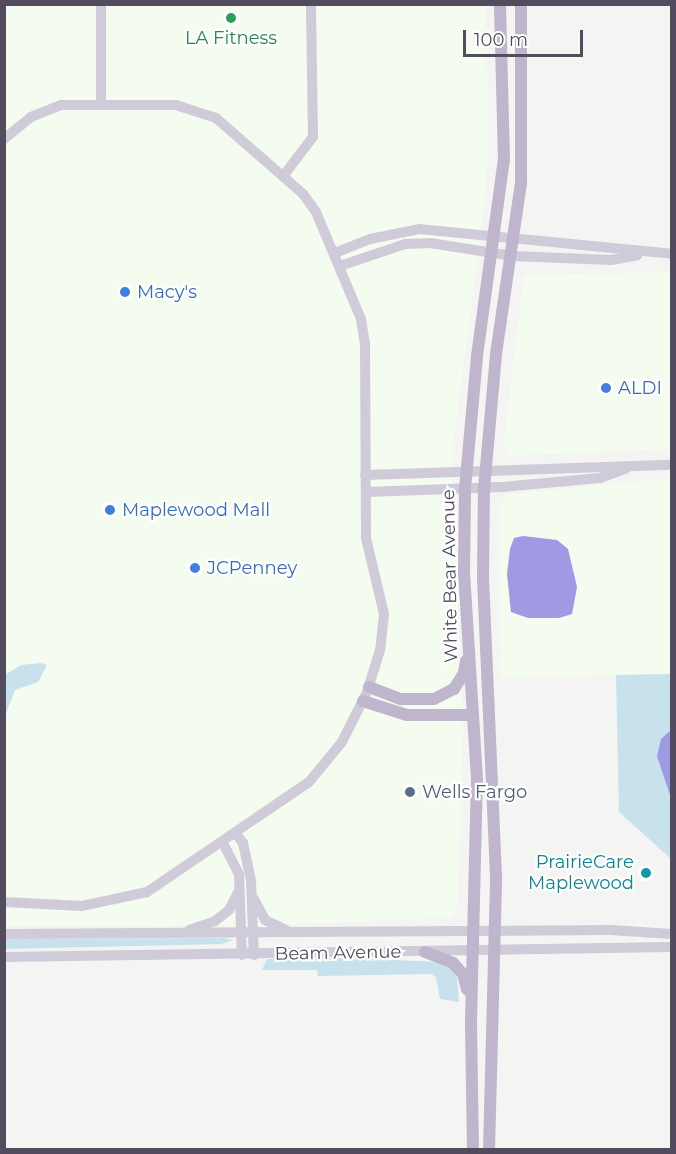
<!DOCTYPE html>
<style>
body{margin:0}
#map{position:relative;width:676px;height:1154px;overflow:hidden;background:#f4f4f2;font-family:Montserrat,sans-serif}
div>[style]{position:absolute}
[style*='--x']{left:calc(var(--x)*1px);top:calc(var(--y)*1px);width:calc(var(--w)*1px);rotate:calc(var(--a)*1deg)}
.commercial>*{inset:0;background:#f4fbef}
.green>*{inset:0;background:#c7e2ec}
.water>*{inset:0;background:#a099e4}
.minor>*{height:10px;margin:-5px;padding:0 5px;transform-origin:5px;border-radius:5px;background:#cfcbd8}
.major>*{height:12px;margin:-6px;padding:0 6px;transform-origin:6px;border-radius:6px;background:#bfb5cd}
.dots>*{width:16px;height:16px;translate:-50% -50%;box-sizing:border-box;border:3px solid #fff;border-radius:50%}
span{translate:-50% -50%;white-space:nowrap;text-align:center;line-height:1.15;-webkit-text-stroke:4.5px #fff;paint-order:stroke}
.leisure-label{font-size:18px;color:#27864d}
.shop-label{font-size:18px;color:#366cbe}
.left{translate:0 -50%;text-align:left}
.street-label{font-size:18px;color:#524c5e}
.service-label{font-size:18px;color:#4e5e75}
.culture-label{font-size:18px;color:#0d838f}
.right{translate:-100% -50%;text-align:right}
.frame{position:absolute;inset:0;border:6px solid #524c5e;pointer-events:none}
.scale{position:absolute;left:463px;top:30px;width:120px;height:27px;box-sizing:border-box;border:3px solid #524c5e;border-top:0;padding-left:8px;font-size:18px;line-height:21px;white-space:nowrap;color:#524c5e;-webkit-text-stroke:4px #fff;paint-order:stroke}
</style>
<div id="map">
<div class="commercial">
<i style="clip-path:polygon(4px 5px,485px 5px,489px 128px,485px 199px,452px 457px,463px 728px,458px 906px,453px 918px,251px 926px,5px 926px)"></i>
<i style="clip-path:polygon(671px 272px,671px 449px,509px 456px,503px 446px,524px 275px)"></i>
<i style="clip-path:polygon(671px 478px,671px 674px,500px 678px,499px 508px,504px 498px,509px 494px)"></i>
</div>
<div class="green">
<i style="clip-path:polygon(40px 663px,47px 665px,38px 682px,15px 690px,5px 716px,5px 675px,21px 665px)"></i>
<i style="clip-path:polygon(671px 674px,671px 859px,619px 812px,616px 675px)"></i>
<i style="clip-path:polygon(223px 938px,233px 940px,221px 944px,5px 949px,4px 939px)"></i>
<i style="clip-path:polygon(344px 958px,441px 962px,451px 966px,457px 978px,459px 1002px,440px 999px,436px 977px,431px 974px,318px 976px,317px 970px,262px 970px,267px 959px)"></i>
</div>
<div class="water">
<i style="clip-path:polygon(523px 536px,557px 540px,568px 549px,577px 587px,572px 614px,559px 618px,528px 618px,511px 612px,507px 574px,510px 549px,514px 538px)"></i>
<i style="clip-path:polygon(671px 730px,671px 798px,657px 756px,661px 739px)"></i>
</div>
<div class="minor">
<i style="--x:101;--y:4;--w:99;--a:90"></i>
<i style="--x:4;--y:139;--w:35;--a:-39"></i>
<i style="--x:31;--y:117;--w:32;--a:-22"></i>
<i style="--x:61;--y:105;--w:115;--a:0"></i>
<i style="--x:176;--y:105;--w:42;--a:18"></i>
<i style="--x:216;--y:118;--w:116;--a:41.1"></i>
<i style="--x:303;--y:194;--w:22;--a:54"></i>
<i style="--x:316;--y:212;--w:116;--a:67.2"></i>
<i style="--x:361;--y:319;--w:24;--a:81"></i>
<i style="--x:365;--y:343;--w:195;--a:89.7"></i>
<i style="--x:366;--y:538;--w:78;--a:76.7"></i>
<i style="--x:384;--y:614;--w:36;--a:96"></i>
<i style="--x:380;--y:650;--w:44;--a:107.2"></i>
<i style="--x:367;--y:692;--w:56;--a:116.6"></i>
<i style="--x:342;--y:742;--w:52;--a:129.5"></i>
<i style="--x:309;--y:782;--w:196;--a:145.8"></i>
<i style="--x:147;--y:892;--w:66;--a:167.8"></i>
<i style="--x:82;--y:906;--w:78;--a:-177.1"></i>
<i style="--x:284;--y:175;--w:48;--a:-52.7"></i>
<i style="--x:313;--y:137;--w:133;--a:-90.9"></i>
<i style="--x:335;--y:253;--w:38;--a:-22"></i>
<i style="--x:370;--y:239;--w:50;--a:-11.5"></i>
<i style="--x:419;--y:229;--w:254;--a:5.6"></i>
<i style="--x:340;--y:266;--w:69;--a:-18.7"></i>
<i style="--x:405;--y:244;--w:25;--a:-2"></i>
<i style="--x:430;--y:243;--w:83;--a:9"></i>
<i style="--x:512;--y:256;--w:99;--a:2.3"></i>
<i style="--x:611;--y:260;--w:27;--a:-10"></i>
<i style="--x:365;--y:475;--w:307;--a:-1.9"></i>
<i style="--x:366;--y:492;--w:137;--a:-2.1"></i>
<i style="--x:503;--y:487;--w:97;--a:-5.3"></i>
<i style="--x:600;--y:478;--w:27;--a:-20"></i>
<i style="--x:236;--y:834;--w:11;--a:52"></i>
<i style="--x:243;--y:843;--w:39;--a:78"></i>
<i style="--x:251;--y:881;--w:74;--a:87.7"></i>
<i style="--x:223;--y:843;--w:36;--a:63"></i>
<i style="--x:239;--y:875;--w:80;--a:87.9"></i>
<i style="--x:254;--y:899;--w:24;--a:62"></i>
<i style="--x:265;--y:920;--w:23;--a:25"></i>
<i style="--x:189;--y:930;--w:28;--a:-19"></i>
<i style="--x:215;--y:921;--w:18;--a:-38"></i>
<i style="--x:229;--y:910;--w:20;--a:-63"></i>
<i style="--x:4;--y:934;--w:606;--a:-0.38"></i>
<i style="--x:610;--y:930;--w:62;--a:3.7"></i>
<i style="--x:4;--y:957;--w:668;--a:-0.86"></i>
</div>
<div class="major">
<i style="--x:369;--y:687;--w:34;--a:21"></i>
<i style="--x:401;--y:699;--w:33;--a:0"></i>
<i style="--x:434;--y:699;--w:22;--a:-27"></i>
<i style="--x:454;--y:689;--w:19;--a:-58"></i>
<i style="--x:464;--y:673;--w:12;--a:-81"></i>
<i style="--x:363;--y:701;--w:46;--a:17.7"></i>
<i style="--x:407;--y:715;--w:66;--a:0"></i>
<i style="--x:425;--y:952;--w:30;--a:21"></i>
<i style="--x:453;--y:963;--w:15;--a:48"></i>
<i style="--x:463;--y:974;--w:16;--a:75"></i>
<i style="--x:473;--y:1150;--w:128;--a:-90.9"></i>
<i style="--x:471;--y:1022;--w:243;--a:-88.6"></i>
<i style="--x:477;--y:779;--w:205;--a:-93.6"></i>
<i style="--x:464;--y:574;--w:85;--a:-89.3"></i>
<i style="--x:465;--y:489;--w:134;--a:-84.8"></i>
<i style="--x:477;--y:356;--w:199;--a:-82.2"></i>
<i style="--x:504;--y:159;--w:155;--a:-91.5"></i>
<i style="--x:489;--y:1150;--w:274;--a:-88.5"></i>
<i style="--x:496;--y:876;--w:298;--a:-92.5"></i>
<i style="--x:483;--y:578;--w:89;--a:-89.4"></i>
<i style="--x:484;--y:489;--w:136;--a:-84.9"></i>
<i style="--x:496;--y:354;--w:174;--a:-81.7"></i>
<i style="--x:521;--y:182;--w:178;--a:-90"></i>
</div>
<div class="dots">
<i style="left:231px;top:18px;background:#2e9e5b"></i>
<i style="left:125px;top:292px;background:#3f7fe0"></i>
<i style="left:606px;top:388px;background:#3f7fe0"></i>
<i style="left:110px;top:510px;background:#3f7fe0"></i>
<i style="left:195px;top:568px;background:#3f7fe0"></i>
<i style="left:410px;top:792px;background:#5c6f8a"></i>
<i style="left:646px;top:873px;background:#0f9aa8"></i>
</div>
<div class="leisure-label">
<span style="left:231px;top:38px">LA Fitness</span>
</div>
<div class="shop-label">
<span class="left" style="left:137px;top:292px">Macy's</span>
<span class="left" style="left:618px;top:388px">ALDI</span>
<span class="left" style="left:122px;top:510px">Maplewood Mall</span>
<span class="left" style="left:207px;top:568px">JCPenney</span>
</div>
<div class="street-label">
<span style="left:450px;top:576px;rotate:-91deg">White Bear Avenue</span>
<span style="left:338px;top:953px;rotate:-1deg">Beam Avenue</span>
</div>
<div class="service-label">
<span class="left" style="left:422px;top:792px">Wells Fargo</span>
</div>
<div class="culture-label">
<span class="right" style="left:634px;top:873px">PrairieCare<br>Maplewood</span>
</div>
<div class="frame"></div>
<div class="scale">100 m</div>
</div>
